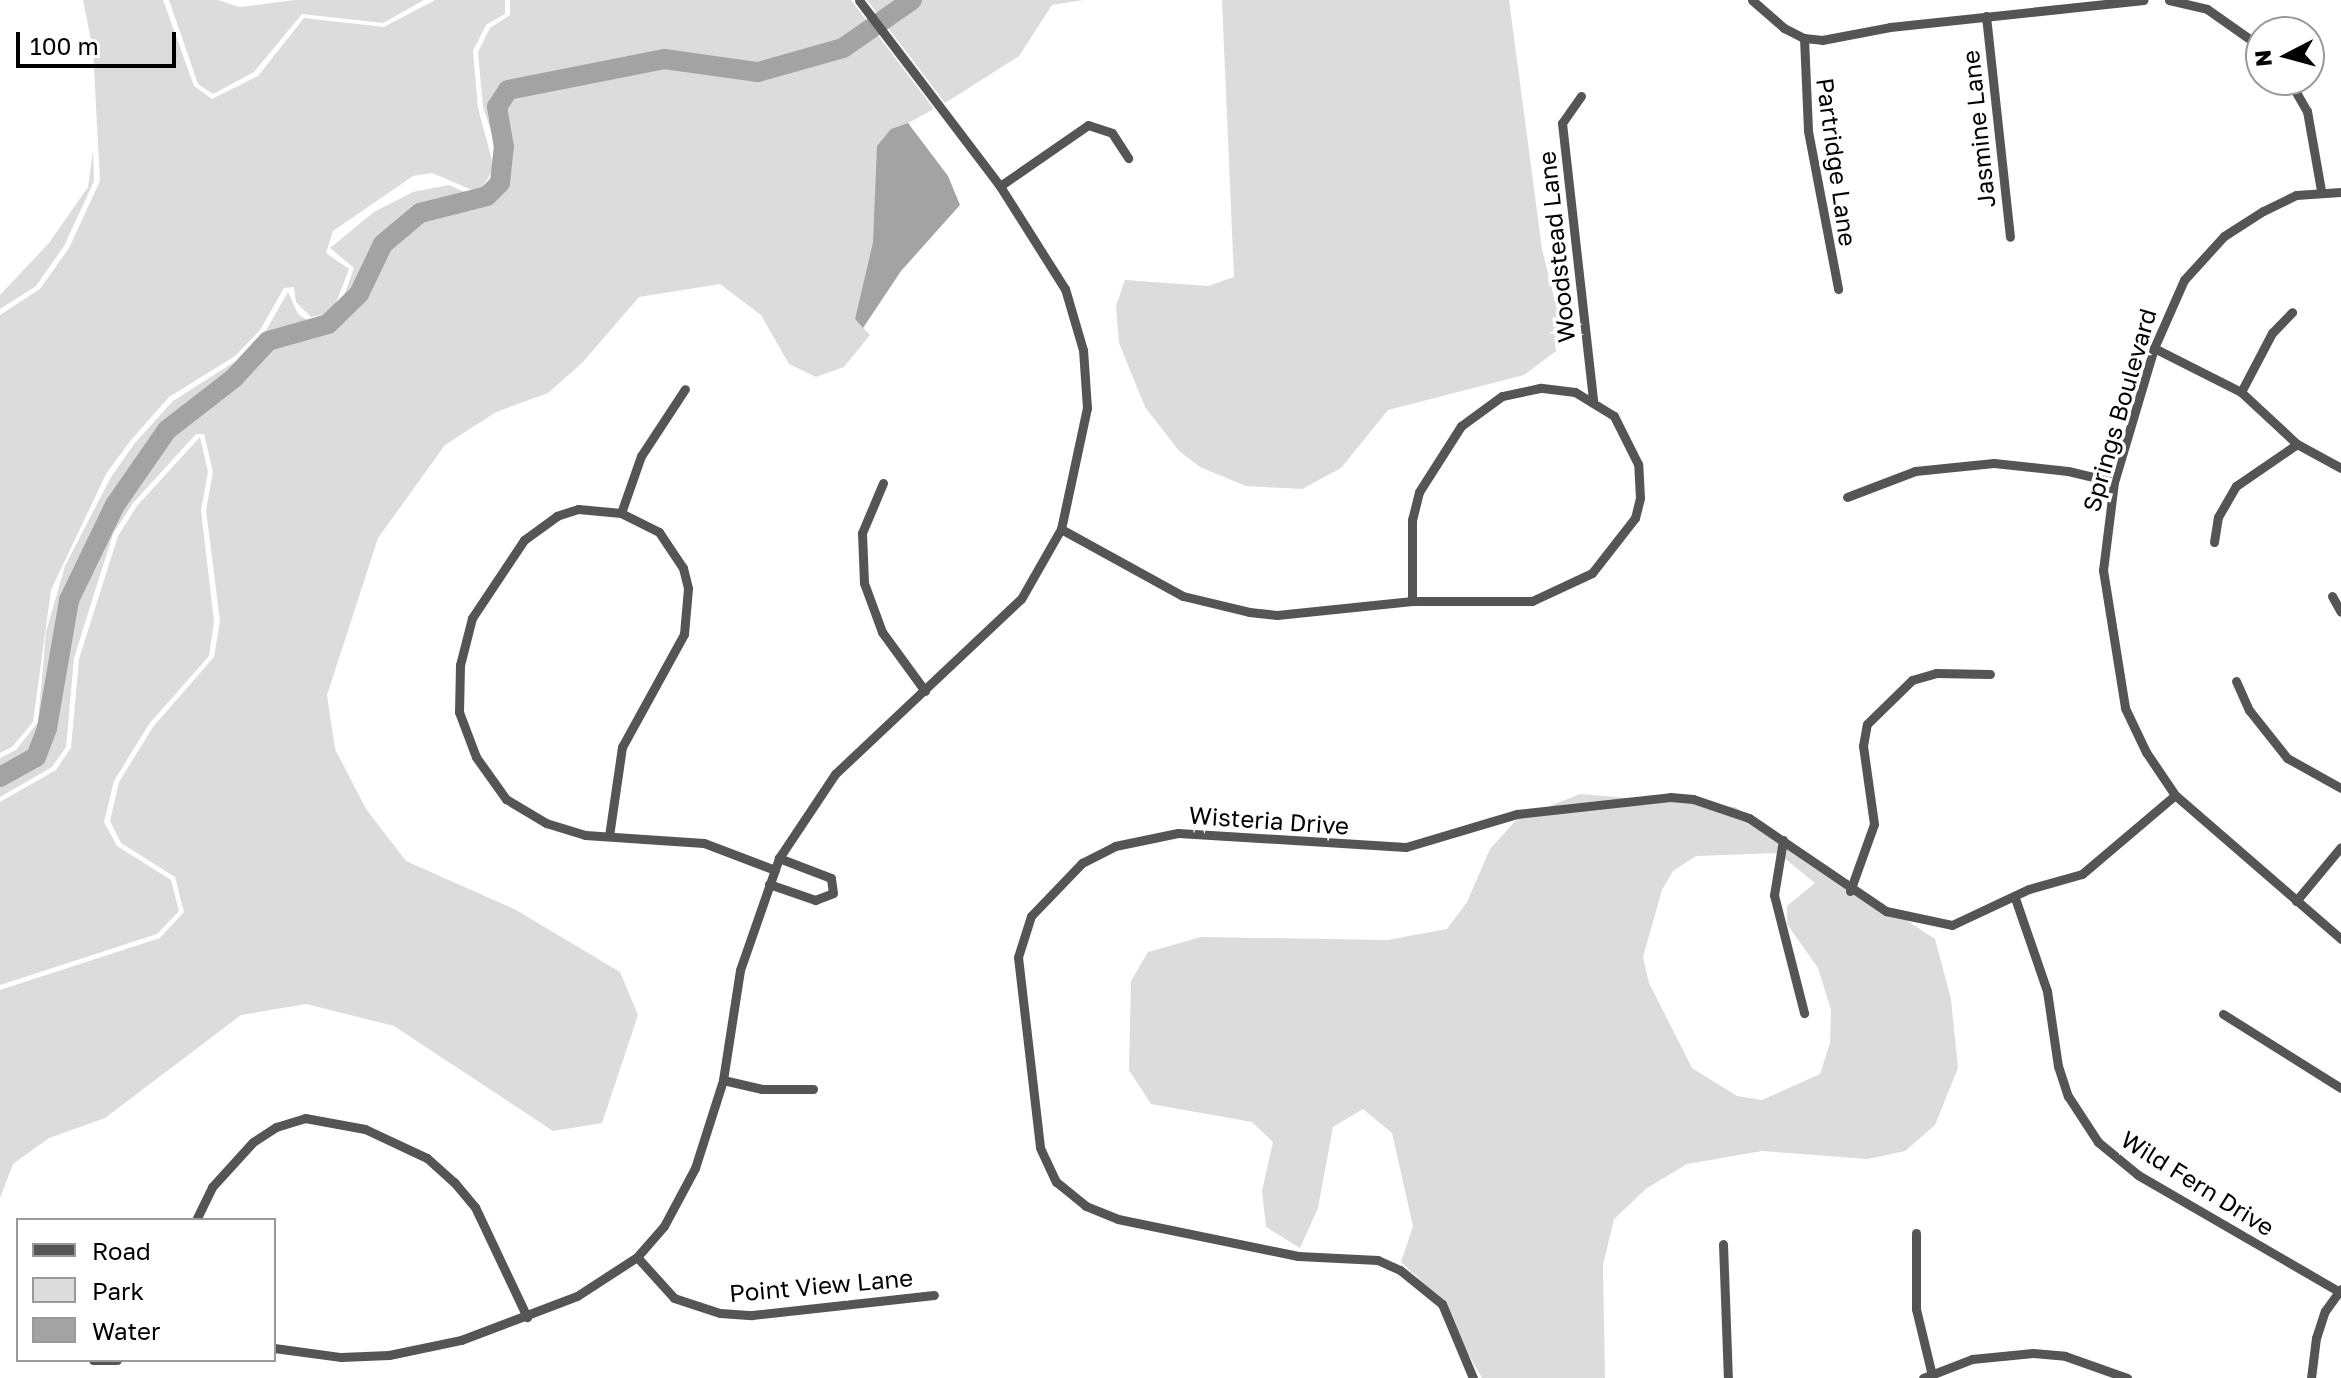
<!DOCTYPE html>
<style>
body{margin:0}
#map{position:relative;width:2341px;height:1378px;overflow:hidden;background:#fff;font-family:"Golos Text",sans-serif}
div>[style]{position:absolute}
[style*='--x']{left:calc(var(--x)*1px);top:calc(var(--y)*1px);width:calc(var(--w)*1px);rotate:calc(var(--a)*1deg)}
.green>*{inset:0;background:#dcdcdc}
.water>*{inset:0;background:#a3a3a3}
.river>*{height:20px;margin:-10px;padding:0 10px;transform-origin:10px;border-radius:10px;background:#a3a3a3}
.minor>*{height:9px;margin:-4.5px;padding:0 4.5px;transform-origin:4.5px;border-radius:4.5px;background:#555}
span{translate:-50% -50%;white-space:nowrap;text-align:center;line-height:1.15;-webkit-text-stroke:7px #fff;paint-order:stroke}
.street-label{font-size:24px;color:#000}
.legend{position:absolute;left:16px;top:1218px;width:260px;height:144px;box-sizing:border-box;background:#fff;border:2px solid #999;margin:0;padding:10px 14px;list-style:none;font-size:24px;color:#000}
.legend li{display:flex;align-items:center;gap:16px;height:40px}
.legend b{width:40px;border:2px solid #999}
.north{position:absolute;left:2245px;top:16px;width:80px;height:80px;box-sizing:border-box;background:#fff;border:2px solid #999;border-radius:50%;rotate:264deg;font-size:22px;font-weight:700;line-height:32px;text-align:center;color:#000}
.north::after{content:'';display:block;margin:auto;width:28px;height:36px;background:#000;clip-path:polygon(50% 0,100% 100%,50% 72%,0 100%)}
.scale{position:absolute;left:16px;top:32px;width:160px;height:36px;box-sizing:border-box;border:4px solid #000;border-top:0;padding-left:10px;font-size:24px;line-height:28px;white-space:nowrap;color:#000;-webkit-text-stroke:6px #fff;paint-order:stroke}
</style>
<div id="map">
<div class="green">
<i style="clip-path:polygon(83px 0,163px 0,194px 86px,212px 99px,258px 76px,304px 18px,384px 27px,435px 0,505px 0,505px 14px,486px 25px,473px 51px,478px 108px,494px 168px,481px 189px,472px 190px,432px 173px,413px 176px,333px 231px,326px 253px,349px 269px,335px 306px,326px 314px,311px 317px,296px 302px,294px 287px,284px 288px,260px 330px,235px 356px,169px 397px,131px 440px,106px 474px,51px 590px,33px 722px,12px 747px,0 753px,0 315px,40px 289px,69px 248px,100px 181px,93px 50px)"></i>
<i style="clip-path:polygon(169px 0,218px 0,239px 7px,295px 0,424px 0,383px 23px,302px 14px,254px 72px,213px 94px,198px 84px)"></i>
<i style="clip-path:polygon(510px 0,851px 0,934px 109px,908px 123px,878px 196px,873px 242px,855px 319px,870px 335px,844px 367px,816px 377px,789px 364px,761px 315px,720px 284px,639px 297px,583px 362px,548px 393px,496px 412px,445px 445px,378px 538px,327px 695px,335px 749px,366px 809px,406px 861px,516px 910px,620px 972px,638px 1015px,602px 1123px,553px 1131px,394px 1026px,306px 1004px,241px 1015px,105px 1118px,49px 1138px,13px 1164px,0 1198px,0 990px,160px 938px,184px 912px,175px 877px,121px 843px,110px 821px,119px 782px,153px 727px,214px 657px,220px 621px,206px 510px,213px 472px,204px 434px,196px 434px,133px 503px,113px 534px,74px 658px,66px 747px,52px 767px,0 797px,0 758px,16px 750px,38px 722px,46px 632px,65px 566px,111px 477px,135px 443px,173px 401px,239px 359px,265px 332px,288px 292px,298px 314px,309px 321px,329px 318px,339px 309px,354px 268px,330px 248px,374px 212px,413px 192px,449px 185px,471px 195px,483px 194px,494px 183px,498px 153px,483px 107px,478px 52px,490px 28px,510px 15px)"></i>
<i style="clip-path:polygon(867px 0,1083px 0,1052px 5px,1019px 56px,945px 103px)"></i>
<i style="clip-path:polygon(1222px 0,1509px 0,1542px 249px,1557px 310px,1556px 351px,1524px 375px,1388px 410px,1341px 468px,1302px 489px,1246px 486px,1200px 467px,1179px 451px,1145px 407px,1119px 343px,1116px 306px,1125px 280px,1208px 286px,1234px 277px)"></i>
<i style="clip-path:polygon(93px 151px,94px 181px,64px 246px,36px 286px,0 309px,0 295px,49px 243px,88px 187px)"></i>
<i style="clip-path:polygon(200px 437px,208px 472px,201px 510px,214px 622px,209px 656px,149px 724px,114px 781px,104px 822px,117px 846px,171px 880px,179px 911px,157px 934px,0 985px,0 802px,56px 770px,71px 748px,79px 659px,118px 536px,137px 506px)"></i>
<i style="clip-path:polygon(evenodd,1580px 794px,1735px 807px,1935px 939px,1951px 999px,1958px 1068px,1935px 1125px,1905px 1151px,1868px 1159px,1762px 1151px,1687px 1164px,1647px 1188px,1614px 1219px,1603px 1265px,1605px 1378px,1482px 1378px,1432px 1291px,1401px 1262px,1413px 1226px,1392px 1133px,1363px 1109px,1333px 1127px,1318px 1208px,1300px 1248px,1266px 1227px,1262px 1191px,1273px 1142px,1252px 1122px,1151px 1104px,1129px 1070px,1131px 981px,1148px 952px,1201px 937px,1387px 940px,1447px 929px,1467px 902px,1490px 849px,1517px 819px,1580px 794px,1778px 853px,1815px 883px,1787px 906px,1787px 924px,1818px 968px,1831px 1010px,1830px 1043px,1820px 1074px,1762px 1100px,1737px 1096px,1692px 1068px,1649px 983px,1643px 957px,1662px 890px,1673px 871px,1696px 856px,1778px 853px)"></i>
</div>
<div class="water">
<i style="clip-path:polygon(908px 123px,948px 176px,960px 205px,901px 271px,863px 328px,855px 319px,873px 242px,877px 146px,891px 129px)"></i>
</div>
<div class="river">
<i style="--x:0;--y:777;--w:41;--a:-29.1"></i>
<i style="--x:36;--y:757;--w:31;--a:-69"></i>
<i style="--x:47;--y:728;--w:130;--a:-80.2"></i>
<i style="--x:69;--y:600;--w:106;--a:-64.2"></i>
<i style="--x:115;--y:505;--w:91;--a:-55.3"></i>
<i style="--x:167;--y:430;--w:85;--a:-37.8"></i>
<i style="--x:234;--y:378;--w:50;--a:-47.4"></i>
<i style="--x:268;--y:341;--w:62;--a:-15.8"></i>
<i style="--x:328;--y:324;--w:43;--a:-44.1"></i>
<i style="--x:359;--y:294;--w:55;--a:-64.4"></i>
<i style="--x:383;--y:244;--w:48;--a:-40"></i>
<i style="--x:420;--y:213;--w:69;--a:-14.2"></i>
<i style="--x:487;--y:196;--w:18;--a:-45"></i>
<i style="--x:500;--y:183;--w:36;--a:-84"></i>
<i style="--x:504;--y:147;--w:41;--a:-99.9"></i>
<i style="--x:497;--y:107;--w:20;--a:-57"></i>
<i style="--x:508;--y:90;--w:159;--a:-11.2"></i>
<i style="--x:664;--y:59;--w:95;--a:7.9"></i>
<i style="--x:758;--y:72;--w:88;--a:-15.8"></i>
<i style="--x:843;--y:48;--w:84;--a:-34.8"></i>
</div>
<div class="minor">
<i style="--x:1752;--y:0;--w:43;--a:41.2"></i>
<i style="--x:1784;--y:28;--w:22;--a:27"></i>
<i style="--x:1804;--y:38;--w:18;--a:6"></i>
<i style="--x:1822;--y:40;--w:69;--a:-10.8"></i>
<i style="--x:1890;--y:27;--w:255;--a:-6.1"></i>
<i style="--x:2169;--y:0;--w:39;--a:13"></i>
<i style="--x:2207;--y:9;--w:66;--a:35.1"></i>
<i style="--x:1986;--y:16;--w:222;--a:83.8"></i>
<i style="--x:1804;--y:38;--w:93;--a:87.5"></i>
<i style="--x:1808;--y:131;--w:161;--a:79.2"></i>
<i style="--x:2289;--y:80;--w:36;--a:60"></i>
<i style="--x:2307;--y:111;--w:80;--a:80"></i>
<i style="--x:1581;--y:96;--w:33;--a:125"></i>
<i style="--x:1562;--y:123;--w:279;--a:83.6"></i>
<i style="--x:1000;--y:186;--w:107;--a:-34.7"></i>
<i style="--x:1088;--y:125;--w:25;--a:18"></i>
<i style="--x:1112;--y:133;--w:30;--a:57"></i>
<i style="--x:2341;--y:192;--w:45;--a:176.2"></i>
<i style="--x:2296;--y:195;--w:37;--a:154"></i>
<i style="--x:2263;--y:211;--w:46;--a:147.3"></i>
<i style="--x:2224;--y:236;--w:59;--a:132.3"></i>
<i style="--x:2184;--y:280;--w:74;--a:113.8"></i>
<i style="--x:2154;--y:348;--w:140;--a:106.6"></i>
<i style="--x:2114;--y:482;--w:89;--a:97.1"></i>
<i style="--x:2103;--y:570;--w:140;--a:80.9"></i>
<i style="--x:2125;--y:708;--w:49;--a:64.5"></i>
<i style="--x:2146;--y:752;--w:52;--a:56"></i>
<i style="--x:2175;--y:795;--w:220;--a:40.9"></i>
<i style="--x:2154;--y:348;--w:97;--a:26.8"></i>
<i style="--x:2241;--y:392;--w:76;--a:42.9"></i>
<i style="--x:2297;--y:444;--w:50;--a:28.6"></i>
<i style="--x:2241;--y:392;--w:67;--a:-62.3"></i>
<i style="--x:2272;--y:333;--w:29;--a:-46"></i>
<i style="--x:883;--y:483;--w:54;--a:112.8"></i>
<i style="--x:862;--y:533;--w:50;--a:87.7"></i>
<i style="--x:864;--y:583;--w:52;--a:69.8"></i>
<i style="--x:882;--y:632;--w:73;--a:53.9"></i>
<i style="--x:1847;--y:497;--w:73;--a:-20.9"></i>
<i style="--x:1915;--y:471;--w:79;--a:-5.8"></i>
<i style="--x:1994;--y:463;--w:74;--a:6.2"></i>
<i style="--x:2068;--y:471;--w:47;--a:13.4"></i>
<i style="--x:621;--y:513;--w:60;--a:-70.7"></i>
<i style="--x:641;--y:456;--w:80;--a:-56.7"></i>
<i style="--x:1061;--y:529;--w:139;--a:28.8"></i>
<i style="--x:1183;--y:596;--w:68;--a:13.6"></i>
<i style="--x:1249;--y:612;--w:28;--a:6"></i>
<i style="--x:1277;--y:615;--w:136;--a:-5.9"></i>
<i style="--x:1412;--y:601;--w:120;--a:0"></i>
<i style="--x:1532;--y:601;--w:66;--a:-25"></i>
<i style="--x:1592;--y:573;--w:70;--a:-52"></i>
<i style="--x:1635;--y:518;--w:21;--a:-76"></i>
<i style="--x:1640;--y:498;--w:34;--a:-93"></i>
<i style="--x:1638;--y:464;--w:54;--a:-116.6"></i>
<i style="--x:1614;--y:416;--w:46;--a:-148.4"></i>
<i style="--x:1575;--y:392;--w:35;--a:-173"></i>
<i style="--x:1540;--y:388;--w:39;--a:168"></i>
<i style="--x:1502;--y:396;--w:51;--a:143.8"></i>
<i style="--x:1461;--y:426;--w:78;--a:122.5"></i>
<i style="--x:1419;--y:492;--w:29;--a:104"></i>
<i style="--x:1412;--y:520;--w:81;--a:90"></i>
<i style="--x:2214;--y:542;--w:25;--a:-81"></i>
<i style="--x:2218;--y:517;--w:36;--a:-60"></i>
<i style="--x:2236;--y:486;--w:74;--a:-34.5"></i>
<i style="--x:2332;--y:596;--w:18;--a:61"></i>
<i style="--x:2236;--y:681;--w:32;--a:66"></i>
<i style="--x:2249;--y:710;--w:61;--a:51.6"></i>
<i style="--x:2287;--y:758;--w:62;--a:29.1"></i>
<i style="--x:609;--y:836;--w:90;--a:-81.7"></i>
<i style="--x:622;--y:747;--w:129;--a:-61.2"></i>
<i style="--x:684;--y:634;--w:46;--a:-85"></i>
<i style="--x:688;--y:588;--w:21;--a:-104"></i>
<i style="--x:683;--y:568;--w:43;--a:-123.7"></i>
<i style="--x:659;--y:532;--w:42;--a:-153.4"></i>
<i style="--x:621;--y:513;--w:43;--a:-174.7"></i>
<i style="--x:578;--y:509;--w:22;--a:162"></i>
<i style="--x:557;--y:516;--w:41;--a:144"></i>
<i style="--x:524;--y:540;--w:94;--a:123.7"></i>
<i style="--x:472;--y:618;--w:49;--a:104.3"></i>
<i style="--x:460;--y:665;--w:47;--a:91.2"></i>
<i style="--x:459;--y:712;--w:48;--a:69.3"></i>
<i style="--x:476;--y:757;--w:52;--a:54.5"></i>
<i style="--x:506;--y:799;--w:47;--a:31"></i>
<i style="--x:546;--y:823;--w:41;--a:17.1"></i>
<i style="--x:585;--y:835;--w:119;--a:3.8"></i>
<i style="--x:704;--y:843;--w:76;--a:20.8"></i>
<i style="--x:1783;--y:840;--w:56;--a:99.3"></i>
<i style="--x:1774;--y:895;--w:122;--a:75.7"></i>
<i style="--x:769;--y:884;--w:49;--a:19.2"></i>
<i style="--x:815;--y:900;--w:19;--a:-21"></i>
<i style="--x:833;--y:893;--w:15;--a:-98"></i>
<i style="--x:831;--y:878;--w:56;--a:-159"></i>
<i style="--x:1850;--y:891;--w:71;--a:-70.3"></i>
<i style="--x:1874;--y:824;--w:79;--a:-98"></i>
<i style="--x:1863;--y:746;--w:22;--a:-80"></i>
<i style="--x:1867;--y:724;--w:63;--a:-44.4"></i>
<i style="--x:1912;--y:680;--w:25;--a:-16"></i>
<i style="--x:1936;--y:673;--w:54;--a:1.1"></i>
<i style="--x:2015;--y:898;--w:98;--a:71"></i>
<i style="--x:2047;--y:991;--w:76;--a:81.7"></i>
<i style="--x:2058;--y:1066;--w:32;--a:72"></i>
<i style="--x:2068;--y:1096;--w:55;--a:56.9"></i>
<i style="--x:2098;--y:1142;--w:52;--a:39.5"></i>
<i style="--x:2138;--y:1175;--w:231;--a:30.1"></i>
<i style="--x:2296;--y:901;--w:70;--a:-50.2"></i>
<i style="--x:2223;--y:1014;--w:139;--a:32.1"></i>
<i style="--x:723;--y:1080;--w:40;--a:13"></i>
<i style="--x:762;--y:1089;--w:51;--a:0"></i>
<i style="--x:196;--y:1220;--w:37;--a:-64"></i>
<i style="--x:212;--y:1187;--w:61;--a:-47.7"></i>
<i style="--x:253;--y:1142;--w:27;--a:-33"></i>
<i style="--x:276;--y:1127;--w:30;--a:-17"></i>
<i style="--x:305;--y:1118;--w:61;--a:10.4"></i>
<i style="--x:365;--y:1129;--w:68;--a:25.1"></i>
<i style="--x:427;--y:1158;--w:36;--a:42"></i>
<i style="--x:454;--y:1182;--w:33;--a:50"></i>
<i style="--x:475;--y:1207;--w:122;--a:64.7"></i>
<i style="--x:1916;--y:1233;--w:76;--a:90"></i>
<i style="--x:1916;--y:1309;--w:68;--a:76.4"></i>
<i style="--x:1723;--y:1244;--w:134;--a:87.9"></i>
<i style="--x:637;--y:1257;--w:55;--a:47.9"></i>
<i style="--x:674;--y:1298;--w:48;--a:18.1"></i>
<i style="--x:720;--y:1313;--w:32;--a:4"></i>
<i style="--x:752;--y:1315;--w:183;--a:-6.3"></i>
<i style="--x:274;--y:1348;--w:68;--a:7.7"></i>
<i style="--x:341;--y:1357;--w:48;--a:-2.4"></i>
<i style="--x:389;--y:1355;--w:74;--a:-11.8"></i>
<i style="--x:461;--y:1340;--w:124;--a:-20.8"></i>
<i style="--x:577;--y:1296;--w:72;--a:-33"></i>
<i style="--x:637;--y:1257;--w:41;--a:-48.9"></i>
<i style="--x:664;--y:1226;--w:66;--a:-61.9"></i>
<i style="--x:695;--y:1168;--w:92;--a:-72.3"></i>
<i style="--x:723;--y:1080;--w:111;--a:-81.2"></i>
<i style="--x:740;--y:970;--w:119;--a:-70.8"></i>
<i style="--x:779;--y:858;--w:101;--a:-56.3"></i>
<i style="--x:835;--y:774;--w:255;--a:-43.3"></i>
<i style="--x:1021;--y:599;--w:81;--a:-60.3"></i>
<i style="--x:1061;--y:529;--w:124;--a:-77.9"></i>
<i style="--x:1087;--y:408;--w:58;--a:-93.9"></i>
<i style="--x:1083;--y:350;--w:64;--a:-106.4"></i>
<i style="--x:1065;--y:289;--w:122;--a:-122.3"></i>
<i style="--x:1000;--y:186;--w:233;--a:-127.2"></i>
<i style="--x:93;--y:1360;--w:24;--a:0"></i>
<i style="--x:1473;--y:1378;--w:80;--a:-112.7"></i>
<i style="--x:1442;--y:1304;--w:54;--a:-141"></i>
<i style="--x:1400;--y:1270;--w:24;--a:-156"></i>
<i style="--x:1378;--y:1260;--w:80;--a:-177.1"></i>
<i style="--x:1298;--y:1256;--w:184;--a:-168.4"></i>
<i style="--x:1118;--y:1219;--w:35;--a:-158"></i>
<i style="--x:1086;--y:1206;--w:38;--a:-141"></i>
<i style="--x:1056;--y:1182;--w:38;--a:-115"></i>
<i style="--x:1040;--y:1147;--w:191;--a:-96.6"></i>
<i style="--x:1018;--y:957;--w:43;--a:-72.4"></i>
<i style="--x:1031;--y:916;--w:74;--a:-46.1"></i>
<i style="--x:1082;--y:863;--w:37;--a:-27"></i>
<i style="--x:1115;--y:846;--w:64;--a:-11.7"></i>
<i style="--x:1178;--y:833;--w:228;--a:3.5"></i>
<i style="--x:1406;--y:847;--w:116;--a:-16.6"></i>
<i style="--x:1517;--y:814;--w:154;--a:-6.3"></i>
<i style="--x:1670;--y:797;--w:23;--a:5"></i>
<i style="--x:1693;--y:799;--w:59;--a:18.7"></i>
<i style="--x:1749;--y:818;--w:166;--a:34.2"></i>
<i style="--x:1886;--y:911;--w:67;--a:12"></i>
<i style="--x:1952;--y:925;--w:85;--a:-25.1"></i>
<i style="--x:2029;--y:889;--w:55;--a:-15.8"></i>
<i style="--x:2082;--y:874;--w:122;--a:-40.3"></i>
<i style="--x:1923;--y:1378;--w:53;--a:-21.2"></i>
<i style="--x:1972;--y:1359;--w:61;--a:-5.6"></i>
<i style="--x:2033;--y:1353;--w:32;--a:5"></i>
<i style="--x:2065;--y:1356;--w:66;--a:19.5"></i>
<i style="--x:2311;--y:1378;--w:40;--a:-82.9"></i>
<i style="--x:2316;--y:1338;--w:28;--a:-72"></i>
<i style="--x:2325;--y:1311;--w:27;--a:-54"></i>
</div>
<div class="street-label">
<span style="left:1978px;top:129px;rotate:-96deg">Jasmine Lane</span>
<span style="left:1837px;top:162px;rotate:82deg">Partridge Lane</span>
<span style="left:1556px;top:247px;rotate:-96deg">Woodstead Lane</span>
<span style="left:2119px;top:410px;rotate:-74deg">Springs Boulevard</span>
<span style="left:1269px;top:820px;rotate:4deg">Wisteria Drive</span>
<span style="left:2198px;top:1183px;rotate:32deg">Wild Fern Drive</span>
<span style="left:821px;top:1285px;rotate:-5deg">Point View Lane</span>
</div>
<ul class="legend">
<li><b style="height:10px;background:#555"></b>Road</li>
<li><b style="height:22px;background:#dcdcdc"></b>Park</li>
<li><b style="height:22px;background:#a3a3a3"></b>Water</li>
</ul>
<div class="north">N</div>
<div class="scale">100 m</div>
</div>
